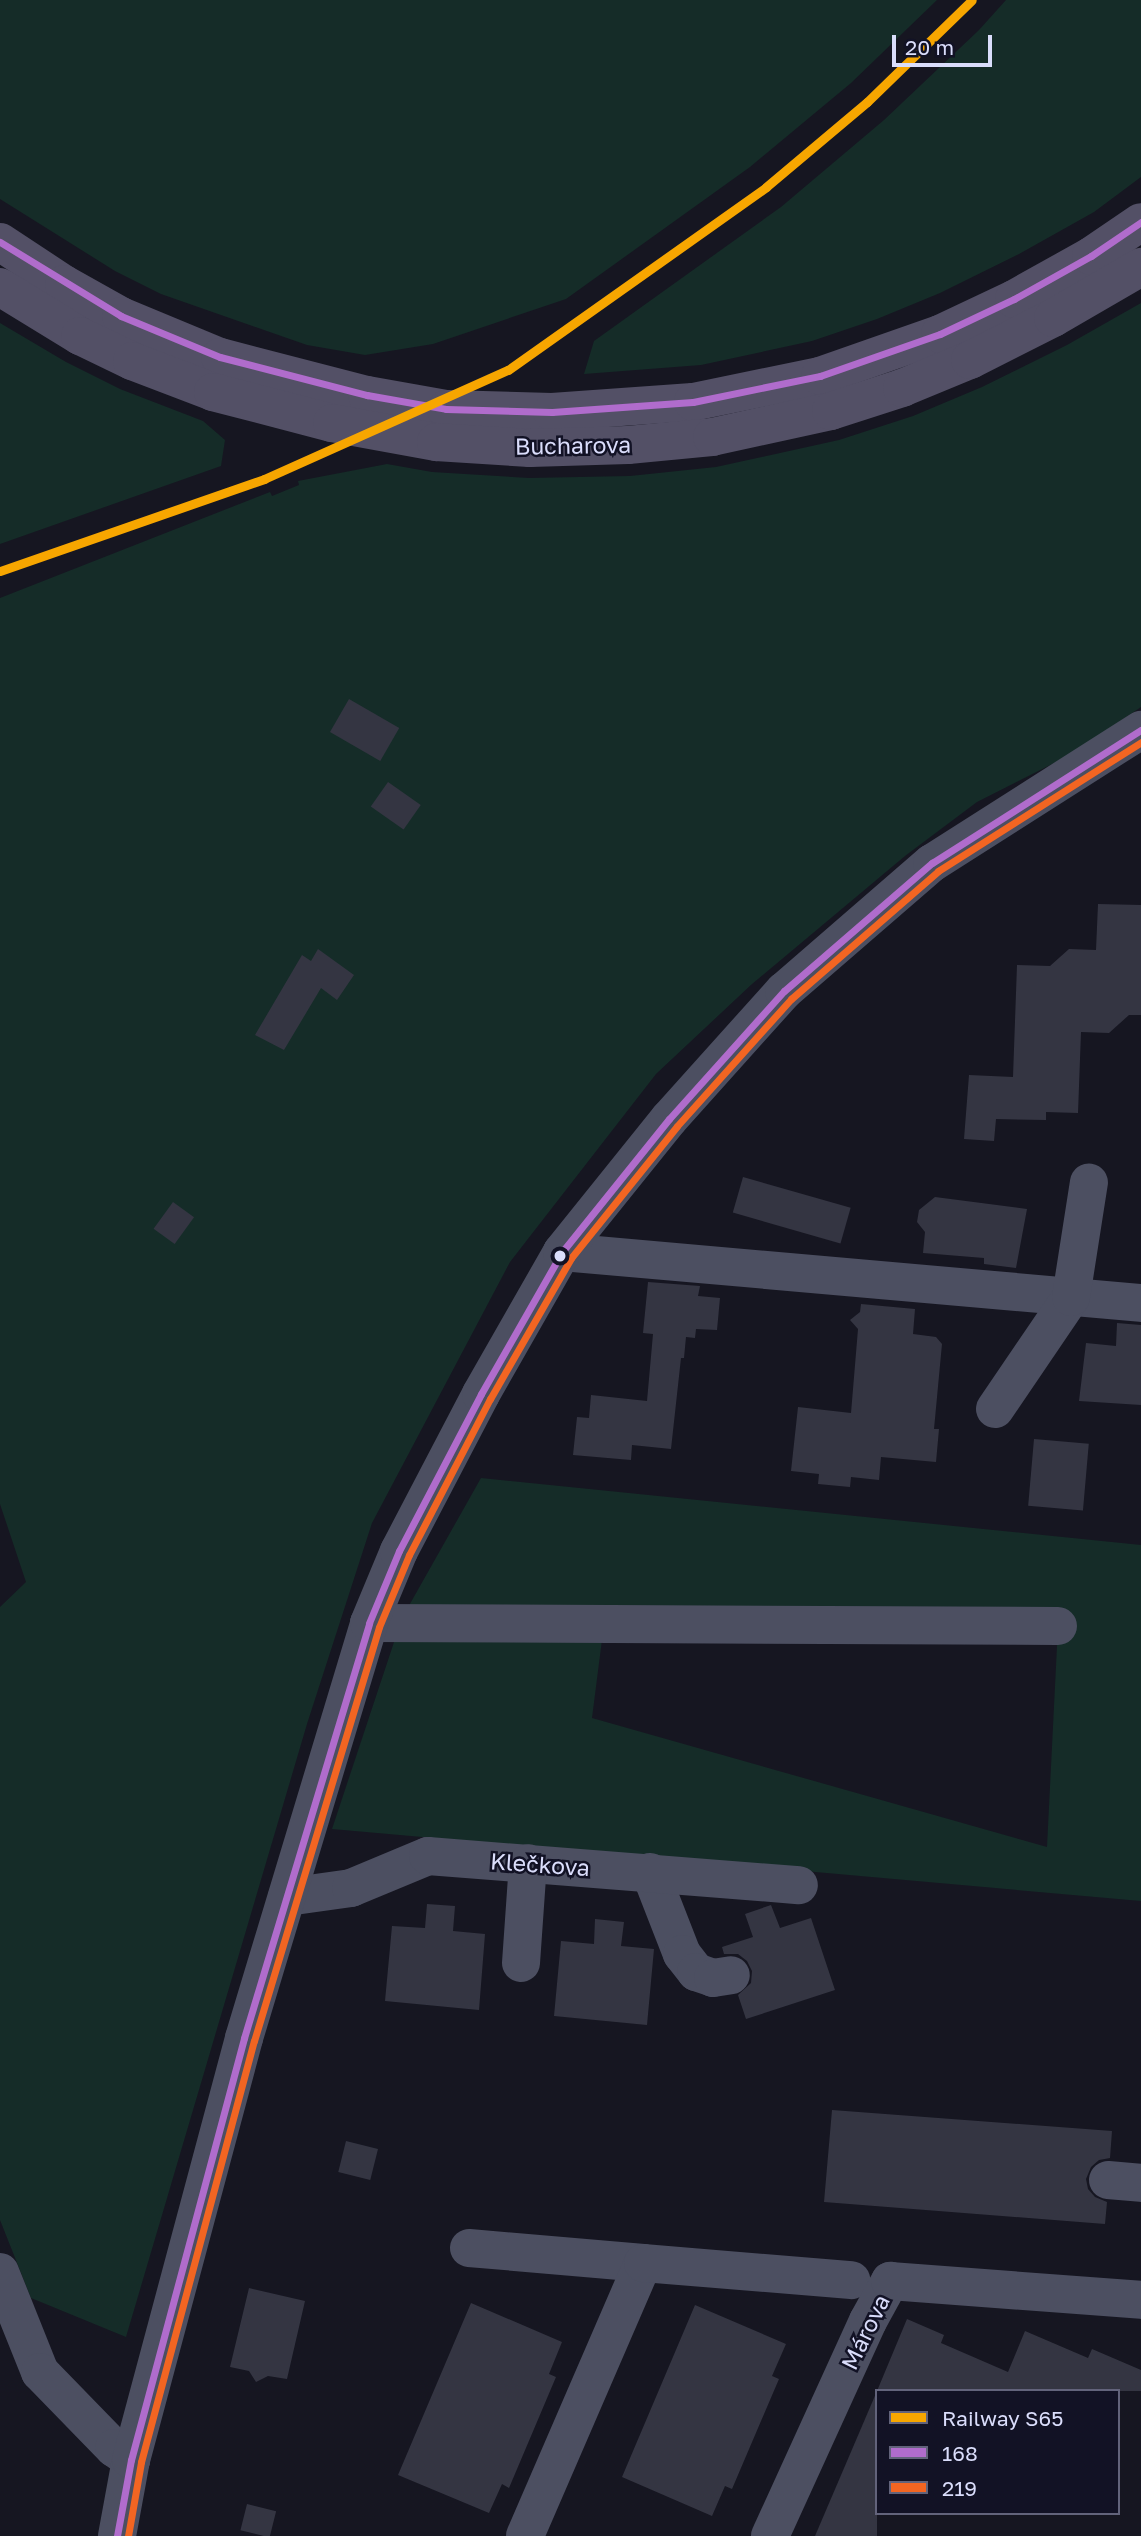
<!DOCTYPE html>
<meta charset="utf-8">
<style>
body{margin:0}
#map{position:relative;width:1141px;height:2536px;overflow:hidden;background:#161621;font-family:"Golos Text",sans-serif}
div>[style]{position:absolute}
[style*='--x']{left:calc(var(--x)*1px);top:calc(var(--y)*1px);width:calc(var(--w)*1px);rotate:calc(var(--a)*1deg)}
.green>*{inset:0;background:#152c28}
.building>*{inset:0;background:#343542;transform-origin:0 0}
.minor>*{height:38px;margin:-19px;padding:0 19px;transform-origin:19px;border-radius:19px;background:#4c4f61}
.major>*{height:38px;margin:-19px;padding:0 19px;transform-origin:19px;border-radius:19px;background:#535066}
.bus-1>*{height:7px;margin:-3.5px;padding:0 3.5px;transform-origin:3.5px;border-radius:3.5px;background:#b06ccc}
.bus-2>*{height:7px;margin:-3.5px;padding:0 3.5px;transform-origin:3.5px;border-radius:3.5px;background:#f26522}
.rail-1>*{height:9px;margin:-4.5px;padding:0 4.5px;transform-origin:4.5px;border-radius:4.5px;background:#f7a600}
.dots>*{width:19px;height:19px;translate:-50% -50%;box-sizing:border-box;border:4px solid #121225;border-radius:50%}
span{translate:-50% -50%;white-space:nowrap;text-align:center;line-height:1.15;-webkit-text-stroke:5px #121225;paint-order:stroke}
.street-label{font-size:23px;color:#daddfb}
.legend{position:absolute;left:875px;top:2389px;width:245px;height:126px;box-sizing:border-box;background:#121225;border:2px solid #62637b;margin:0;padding:9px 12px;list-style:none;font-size:21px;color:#daddfb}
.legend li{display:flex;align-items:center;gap:14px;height:35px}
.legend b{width:35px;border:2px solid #62637b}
.scale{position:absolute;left:892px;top:35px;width:100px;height:32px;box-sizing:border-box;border:4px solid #daddfb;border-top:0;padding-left:9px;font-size:21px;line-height:24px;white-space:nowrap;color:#daddfb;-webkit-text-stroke:5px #121225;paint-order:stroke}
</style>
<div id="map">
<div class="green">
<i style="clip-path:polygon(0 0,937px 0,851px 83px,750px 167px,566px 299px,433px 344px,365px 355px,307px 345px,161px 294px,115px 271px,0 199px)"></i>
<i style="clip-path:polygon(1006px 0,1141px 0,1141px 177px,1094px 212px,1019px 254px,940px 293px,877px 319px,812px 341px,701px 365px,584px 374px,594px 341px,781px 207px,884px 120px,979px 30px)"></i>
<i style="clip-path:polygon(1141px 303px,1141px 707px,1070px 755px,977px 802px,905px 856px,752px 984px,656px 1074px,510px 1262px,372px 1523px,307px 1724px,126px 2337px,31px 2298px,0 2220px,0 1607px,26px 1582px,0 1504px,0 598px,270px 492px,272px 496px,299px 485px,298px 481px,387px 464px,432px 472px,529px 478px,630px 476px,716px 467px,839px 440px,913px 416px,982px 387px,1067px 345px)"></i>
<i style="clip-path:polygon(0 323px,66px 362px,120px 389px,203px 421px,225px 440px,221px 466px,0 544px)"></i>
<i style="clip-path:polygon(evenodd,481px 1478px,1141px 1545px,1141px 1901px,332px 1829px,402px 1618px,481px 1478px,604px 1624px,1058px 1626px,1047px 1847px,592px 1718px,604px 1624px)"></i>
</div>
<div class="building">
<i style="left:349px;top:699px;width:58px;height:38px;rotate:30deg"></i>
<i style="left:388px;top:782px;width:40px;height:30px;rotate:35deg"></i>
<i style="clip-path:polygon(1098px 904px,1141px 905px,1141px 1015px,1129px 1015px,1109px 1033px,1081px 1032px,1078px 1113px,1046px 1112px,1046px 1120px,996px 1119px,994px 1141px,964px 1139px,969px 1075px,1013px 1077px,1017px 965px,1050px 966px,1069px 949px,1096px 950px)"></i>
<i style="clip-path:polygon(318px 949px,354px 975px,337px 1000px,321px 988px,284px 1050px,255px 1035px,302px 955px,311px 961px)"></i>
<i style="left:743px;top:1177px;width:112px;height:37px;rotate:16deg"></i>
<i style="clip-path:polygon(935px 1197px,1027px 1209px,1016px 1268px,984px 1264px,984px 1258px,923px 1253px,925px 1232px,917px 1222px,919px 1210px)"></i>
<i style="left:173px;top:1202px;width:26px;height:33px;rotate:36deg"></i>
<i style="clip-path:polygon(648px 1282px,700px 1286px,698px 1296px,720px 1298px,717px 1330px,696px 1329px,695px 1338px,686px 1337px,684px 1358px,681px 1358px,671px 1449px,632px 1445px,631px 1460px,573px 1455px,577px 1417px,589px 1418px,591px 1395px,647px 1401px,653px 1334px,643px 1333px)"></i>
<i style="clip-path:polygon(861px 1304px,915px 1309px,913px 1334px,936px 1337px,942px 1344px,934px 1429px,939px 1429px,936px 1462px,881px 1457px,879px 1480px,851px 1477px,850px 1487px,818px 1484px,819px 1474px,791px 1471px,798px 1407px,851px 1413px,858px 1329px,850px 1320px,860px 1312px)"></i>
<i style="clip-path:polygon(1117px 1323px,1141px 1325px,1141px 1405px,1079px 1401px,1086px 1343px,1116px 1346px)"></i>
<i style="left:1034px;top:1439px;width:55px;height:67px;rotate:5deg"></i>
<i style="clip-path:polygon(427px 1904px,455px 1906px,453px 1931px,485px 1934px,479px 2010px,385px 2001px,392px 1926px,425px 1928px)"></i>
<i style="clip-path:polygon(771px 1905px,780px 1928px,811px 1918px,835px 1990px,746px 2019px,738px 1995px,751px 1983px,752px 1971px,747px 1961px,738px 1954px,724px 1954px,722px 1947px,753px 1937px,745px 1914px)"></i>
<i style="clip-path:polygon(595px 1919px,624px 1922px,621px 1946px,654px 1949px,647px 2025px,554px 2016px,561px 1941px,594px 1944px)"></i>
<i style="clip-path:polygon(832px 2110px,1112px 2131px,1110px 2158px,1099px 2160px,1091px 2167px,1086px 2179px,1088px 2189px,1095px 2197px,1107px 2202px,1105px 2224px,824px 2202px)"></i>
<i style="left:346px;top:2141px;width:33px;height:32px;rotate:14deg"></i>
<i style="clip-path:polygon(249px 2288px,305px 2301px,287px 2379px,268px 2376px,256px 2382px,249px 2371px,230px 2367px)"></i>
<i style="clip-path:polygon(471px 2303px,562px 2342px,549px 2374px,556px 2377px,509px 2488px,502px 2484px,489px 2513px,398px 2475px)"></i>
<i style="clip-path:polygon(695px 2305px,786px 2344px,772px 2376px,779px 2379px,732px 2489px,725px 2486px,712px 2516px,622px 2477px)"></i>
<i style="clip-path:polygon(907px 2319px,944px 2335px,941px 2343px,1008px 2372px,1025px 2331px,1088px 2358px,1092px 2349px,1141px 2370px,1141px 2391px,877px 2391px)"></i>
<i style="clip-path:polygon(877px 2391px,877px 2536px,815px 2536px)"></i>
<i style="left:247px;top:2504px;width:30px;height:27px;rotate:14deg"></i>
</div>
<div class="minor">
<i style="--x:562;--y:1252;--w:581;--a:5.03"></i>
<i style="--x:995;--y:1409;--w:135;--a:-55.8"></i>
<i style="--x:1071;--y:1297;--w:116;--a:-81.1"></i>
<i style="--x:369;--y:1623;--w:689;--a:0.25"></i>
<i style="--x:650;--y:1872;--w:88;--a:68.7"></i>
<i style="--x:682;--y:1954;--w:23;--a:52"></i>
<i style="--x:696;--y:1972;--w:18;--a:19"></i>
<i style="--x:713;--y:1978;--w:18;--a:-9"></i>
<i style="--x:287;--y:1897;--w:65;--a:-8"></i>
<i style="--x:351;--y:1888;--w:83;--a:-22.6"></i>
<i style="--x:428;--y:1856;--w:372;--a:4.5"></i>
<i style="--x:521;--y:1963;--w:100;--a:-86"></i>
<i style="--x:1108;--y:2180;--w:33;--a:5"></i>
<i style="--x:469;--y:2248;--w:175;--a:4.9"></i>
<i style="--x:643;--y:2263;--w:297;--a:113.4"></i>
<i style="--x:643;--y:2263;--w:209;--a:4.7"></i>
<i style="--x:0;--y:2272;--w:108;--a:68.2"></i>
<i style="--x:40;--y:2372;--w:106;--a:45.8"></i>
<i style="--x:114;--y:2448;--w:21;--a:35"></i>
<i style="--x:117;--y:2536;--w:77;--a:-79.6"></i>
<i style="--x:131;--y:2460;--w:437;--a:-75"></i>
<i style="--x:244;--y:2038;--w:433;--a:-73.2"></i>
<i style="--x:369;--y:1623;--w:78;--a:-67.4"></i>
<i style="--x:399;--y:1551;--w:177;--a:-62.4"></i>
<i style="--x:481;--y:1394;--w:163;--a:-60.3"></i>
<i style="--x:562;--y:1252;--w:171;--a:-51.2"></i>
<i style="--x:669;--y:1119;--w:172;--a:-48.1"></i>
<i style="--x:784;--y:991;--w:196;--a:-40.9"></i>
<i style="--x:932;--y:863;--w:248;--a:-32.5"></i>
<i style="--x:770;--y:2536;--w:236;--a:-65.5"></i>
<i style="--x:868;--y:2321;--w:46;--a:-61.2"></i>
<i style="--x:890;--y:2281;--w:252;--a:4.3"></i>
</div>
<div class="major">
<i style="--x:0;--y:242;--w:77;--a:33.3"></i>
<i style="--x:64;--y:284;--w:65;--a:29.3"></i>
<i style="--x:121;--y:316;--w:107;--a:22.5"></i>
<i style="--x:220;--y:357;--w:152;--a:14.5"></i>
<i style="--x:367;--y:395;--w:80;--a:10"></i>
<i style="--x:446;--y:409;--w:106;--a:1.6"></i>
<i style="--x:552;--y:412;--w:141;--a:-4.1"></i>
<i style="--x:693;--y:402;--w:130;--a:-11.6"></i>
<i style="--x:820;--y:376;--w:127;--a:-19.3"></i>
<i style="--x:940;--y:334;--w:82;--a:-25.3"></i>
<i style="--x:1014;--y:299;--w:88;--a:-29.2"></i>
<i style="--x:1091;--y:256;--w:60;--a:-34.2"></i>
<i style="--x:0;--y:287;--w:94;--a:31.5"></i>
<i style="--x:80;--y:336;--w:58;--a:25.7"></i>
<i style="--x:132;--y:361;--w:87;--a:20.9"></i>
<i style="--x:213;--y:392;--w:123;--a:14.6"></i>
<i style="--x:332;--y:423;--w:106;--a:10.4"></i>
<i style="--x:436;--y:442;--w:94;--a:3.7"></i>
<i style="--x:530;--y:448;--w:98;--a:-1.8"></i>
<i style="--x:628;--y:445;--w:84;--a:-5.4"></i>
<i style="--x:712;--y:437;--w:122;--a:-12.3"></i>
<i style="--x:831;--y:411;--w:75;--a:-17.9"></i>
<i style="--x:902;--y:388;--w:74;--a:-22.4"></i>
<i style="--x:970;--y:360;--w:93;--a:-26.8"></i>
<i style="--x:1053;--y:318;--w:102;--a:-30.1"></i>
</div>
<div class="bus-1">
<i style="--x:0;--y:242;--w:142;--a:31.4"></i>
<i style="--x:121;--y:316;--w:107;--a:22.5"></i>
<i style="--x:220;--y:357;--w:152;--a:14.5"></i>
<i style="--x:367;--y:395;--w:80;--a:10"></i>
<i style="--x:446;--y:409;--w:106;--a:1.6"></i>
<i style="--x:552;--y:412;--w:141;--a:-4.1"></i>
<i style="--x:693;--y:402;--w:130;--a:-11.6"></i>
<i style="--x:820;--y:376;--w:127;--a:-19.3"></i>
<i style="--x:940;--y:334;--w:82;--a:-25.3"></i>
<i style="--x:1014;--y:299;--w:88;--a:-29.2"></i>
<i style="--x:1091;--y:256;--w:60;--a:-34.2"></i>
<i style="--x:117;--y:2536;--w:77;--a:-79.6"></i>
<i style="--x:131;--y:2460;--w:437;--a:-75"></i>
<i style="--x:244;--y:2038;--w:433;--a:-73.2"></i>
<i style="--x:369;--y:1623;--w:78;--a:-67.4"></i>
<i style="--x:399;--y:1551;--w:177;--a:-62.4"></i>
<i style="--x:481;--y:1394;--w:163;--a:-60.3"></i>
<i style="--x:562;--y:1252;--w:171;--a:-51.2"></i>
<i style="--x:669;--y:1119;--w:172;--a:-48.1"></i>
<i style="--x:784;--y:991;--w:196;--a:-40.9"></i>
<i style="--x:932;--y:863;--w:248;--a:-32.5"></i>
</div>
<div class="bus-2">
<i style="--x:128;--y:2536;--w:75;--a:-80"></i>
<i style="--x:141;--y:2462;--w:436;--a:-75"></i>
<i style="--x:254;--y:2041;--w:432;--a:-73.2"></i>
<i style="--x:379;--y:1627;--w:78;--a:-67.4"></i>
<i style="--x:409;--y:1555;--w:176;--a:-62.6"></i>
<i style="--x:490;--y:1399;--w:163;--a:-60.1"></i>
<i style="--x:571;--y:1258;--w:169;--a:-51.2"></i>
<i style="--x:677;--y:1126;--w:171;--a:-48.1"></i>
<i style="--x:791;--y:999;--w:195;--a:-41"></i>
<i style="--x:938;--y:871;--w:241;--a:-32.4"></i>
</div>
<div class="rail-1">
<i style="--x:0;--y:571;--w:280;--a:-19.2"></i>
<i style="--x:264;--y:479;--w:267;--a:-24.1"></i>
<i style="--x:508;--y:370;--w:316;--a:-35.3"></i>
<i style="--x:766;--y:187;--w:132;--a:-40.1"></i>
<i style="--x:867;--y:102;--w:146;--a:-44.2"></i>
</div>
<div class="dots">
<i style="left:560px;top:1256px;background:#daddfb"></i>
</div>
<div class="street-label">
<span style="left:573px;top:445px;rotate:-1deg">Bucharova</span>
<span style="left:540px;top:1864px;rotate:4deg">Klečkova</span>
<span style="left:865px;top:2332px;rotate:-64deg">Márova</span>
</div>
<ul class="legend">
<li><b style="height:9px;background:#f7a600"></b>Railway S65</li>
<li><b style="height:9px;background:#b06ccc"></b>168</li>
<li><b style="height:9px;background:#f26522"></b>219</li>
</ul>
<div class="scale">20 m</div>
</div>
